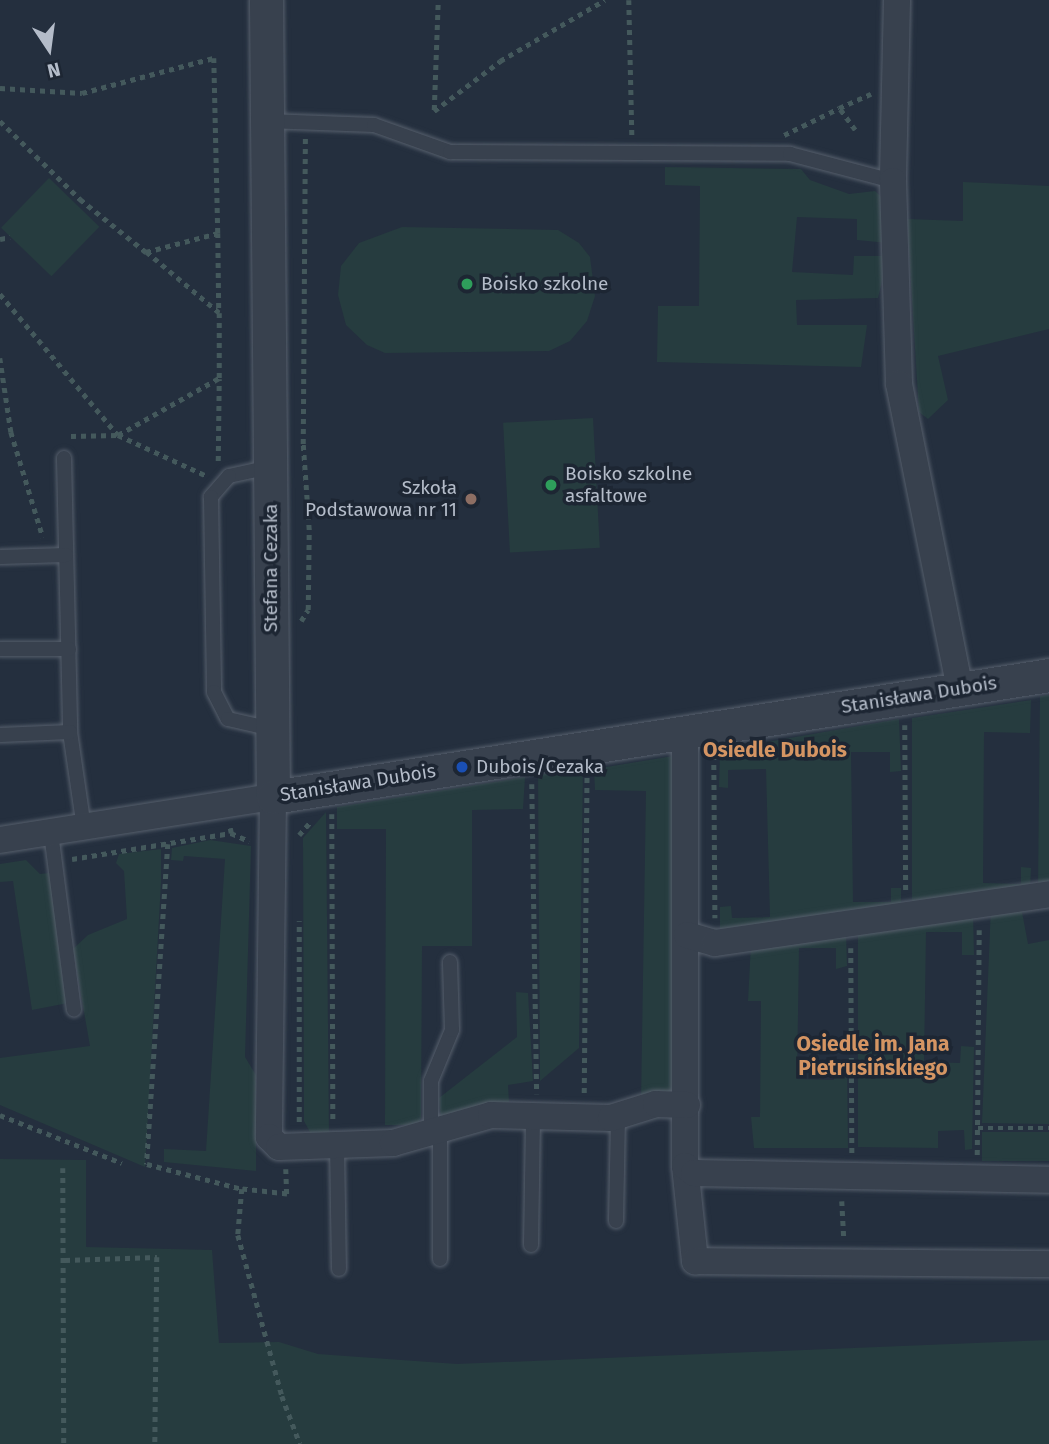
<!DOCTYPE html>
<meta charset="utf-8">
<style>
body{margin:0}
#map{position:relative;width:1049px;height:1444px;overflow:hidden;background:#242f3e;font-family:"Fira Sans",sans-serif}
div>[style]{position:absolute}
[style*='--x']{left:calc(var(--x)*1px);top:calc(var(--y)*1px);width:calc(var(--w)*1px);rotate:calc(var(--a)*1deg)}
.green>*{inset:0;background:#263c3f;transform-origin:0 0}
.path>*{height:4.5px;margin-top:-2.25px;transform-origin:0;background:repeating-linear-gradient(90deg,#44595c 0 5px,transparent 0 10px)}
.roads{filter:drop-shadow(0 0 2px #565f6c) drop-shadow(0 0 2px #565f6c)}
.service>*{height:14px;margin:-7px;padding:0 7px;transform-origin:7px;border-radius:7px;background:#38414e}
.minor>*{height:26px;margin:-13px;padding:0 13px;transform-origin:13px;border-radius:13px;background:#38414e}
.tertiary>*{height:33px;margin:-16.5px;padding:0 16.5px;transform-origin:16.5px;border-radius:16.5px;background:#38414e}
.dots>*{width:19px;height:19px;translate:-50% -50%;box-sizing:border-box;border:4px solid #1d2633;border-radius:50%}
span{translate:-50% -50%;white-space:nowrap;text-align:center;line-height:1.15;-webkit-text-stroke:7px #1d2633;paint-order:stroke}
.poi-label{font-size:19px;color:#b4bcc9}
.left{translate:0 -50%;text-align:left}
.right{translate:-100% -50%;text-align:right}
.street-label{font-size:19px;color:#b4bcc9}
.neighbourhood-label{font-size:21px;color:#d59563;font-weight:700}
.north{position:absolute;left:14px;top:14px;width:70px;height:70px;-webkit-text-stroke:5px #1d2633;paint-order:stroke;rotate:167deg;font-size:19px;font-weight:700;line-height:28px;text-align:center;color:#b4bcc9}
.north::after{content:'';display:block;margin:auto;width:24px;height:32px;background:#b4bcc9;clip-path:polygon(50% 0,100% 100%,50% 72%,0 100%)}
</style>
<div id="map">
<div class="green">
<i style="clip-path:polygon(665px 167px,801px 169px,810px 180px,849px 194px,875px 191px,888px 203px,888px 243px,857px 240px,857px 219px,797px 217px,792px 272px,853px 275px,854px 256px,888px 256px,878px 298px,796px 300px,797px 325px,867px 325px,861px 367px,657px 362px,658px 306px,699px 306px,700px 186px,665px 185px)"></i>
<i style="left:49px;top:178px;width:70px;height:69px;rotate:44deg"></i>
<i style="clip-path:polygon(963px 182px,1049px 186px,1049px 329px,938px 356px,948px 400px,928px 419px,919px 412px,907px 219px,963px 221px)"></i>
<i style="clip-path:polygon(402px 227px,558px 230px,579px 243px,590px 257px,595px 296px,587px 321px,570px 341px,549px 351px,385px 353px,367px 345px,346px 325px,338px 295px,341px 266px,359px 243px)"></i>
<i style="left:593px;top:418px;width:130px;height:90px;rotate:87deg"></i>
<i style="clip-path:polygon(1049px 695px,1049px 888px,1038px 889px,1040px 696px)"></i>
<i style="clip-path:polygon(1031px 700px,1030px 733px,984px 732px,983px 883px,1021px 884px,1021px 867px,1031px 868px,1030px 891px,912px 908px,912px 718px)"></i>
<i style="clip-path:polygon(899px 719px,901px 771px,890px 772px,890px 752px,851px 752px,853px 902px,891px 902px,891px 888px,901px 888px,901px 910px,720px 935px,720px 907px,731px 906px,732px 918px,770px 917px,766px 769px,728px 770px,728px 788px,719px 787px,720px 750px)"></i>
<i style="clip-path:polygon(673px 756px,678px 1089px,655px 1101px,641px 1102px,646px 791px,595px 790px,594px 769px)"></i>
<i style="clip-path:polygon(583px 768px,579px 1048px,540px 1081px,538px 775px)"></i>
<i style="clip-path:polygon(525px 777px,523px 809px,472px 810px,472px 946px,422px 946px,421px 1118px,417px 1125px,385px 1125px,386px 829px,337px 829px,337px 807px)"></i>
<i style="clip-path:polygon(326px 812px,329px 1134px,311px 1134px,304px 1121px,303px 838px)"></i>
<i style="clip-path:polygon(210px 840px,251px 846px,245px 1057px,256px 1075px,256px 1171px,164px 1162px,164px 1149px,206px 1151px,225px 859px,184px 856px,183px 861px,171px 860px,172px 848px)"></i>
<i style="clip-path:polygon(161px 849px,161px 883px,145px 1167px,0 1105px,0 1058px,90px 1046px,73px 949px,88px 935px,127px 919px,124px 871px,116px 863px,119px 854px)"></i>
<i style="clip-path:polygon(26px 860px,40px 874px,50px 873px,68px 1003px,32px 1010px,13px 881px,0 882px,0 864px)"></i>
<i style="clip-path:polygon(991px 906px,1029px 910px,1022px 912px,1028px 944px,1049px 940px,1049px 1124px,982px 1123px)"></i>
<i style="clip-path:polygon(973px 913px,974px 955px,962px 955px,962px 932px,926px 932px,924px 1062px,960px 1063px,961px 1046px,974px 1047px,972px 1149px,965px 1150px,964px 1130px,938px 1131px,938px 1148px,858px 1147px,858px 929px)"></i>
<i style="clip-path:polygon(846px 932px,847px 966px,836px 969px,836px 948px,799px 948px,797px 1079px,834px 1080px,834px 1063px,847px 1062px,848px 1148px,754px 1148px,751px 1117px,760px 1117px,761px 1001px,748px 1001px,751px 944px)"></i>
<i style="clip-path:polygon(516px 992px,528px 993px,533px 1081px,508px 1085px,509px 1102px,441px 1118px,439px 1098px,517px 1037px)"></i>
<i style="left:1049px;top:1132px;width:29px;height:67px;rotate:90deg"></i>
<i style="clip-path:polygon(0 1159px,86px 1160px,86px 1247px,212px 1250px,219px 1343px,279px 1342px,318px 1354px,457px 1364px,1049px 1340px,1049px 1444px,0 1444px)"></i>
</div>
<div class="path">
<i style="--x:629;--y:0;--w:136;--a:88.7"></i>
<i style="--x:0;--y:88;--w:82;--a:3.5"></i>
<i style="--x:82;--y:93;--w:137;--a:-14.9"></i>
<i style="--x:214;--y:58;--w:175;--a:88.7"></i>
<i style="--x:434;--y:110;--w:110;--a:-87.9"></i>
<i style="--x:434;--y:111;--w:83;--a:-37.1"></i>
<i style="--x:500;--y:61;--w:121;--a:-30.2"></i>
<i style="--x:0;--y:121;--w:112;--a:44.3"></i>
<i style="--x:80;--y:199;--w:85;--a:38.8"></i>
<i style="--x:855;--y:130;--w:27;--a:-126"></i>
<i style="--x:839;--y:108;--w:35;--a:-24"></i>
<i style="--x:784;--y:135;--w:61;--a:-26.1"></i>
<i style="--x:0;--y:239;--w:10;--a:-11"></i>
<i style="--x:0;--y:294;--w:184;--a:50.1"></i>
<i style="--x:118;--y:435;--w:116;--a:-29.4"></i>
<i style="--x:219;--y:378;--w:65;--a:-90"></i>
<i style="--x:219;--y:313;--w:95;--a:-140.1"></i>
<i style="--x:146;--y:252;--w:74;--a:-14.8"></i>
<i style="--x:218;--y:233;--w:80;--a:89.3"></i>
<i style="--x:0;--y:358;--w:75;--a:81.5"></i>
<i style="--x:11;--y:432;--w:110;--a:73.1"></i>
<i style="--x:71;--y:436;--w:47;--a:-1.2"></i>
<i style="--x:118;--y:435;--w:98;--a:24.7"></i>
<i style="--x:218;--y:461;--w:82;--a:-89.3"></i>
<i style="--x:301;--y:621;--w:13;--a:-58"></i>
<i style="--x:308;--y:610;--w:80;--a:-89.3"></i>
<i style="--x:309;--y:530;--w:86;--a:-94"></i>
<i style="--x:303;--y:444;--w:306;--a:-89.6"></i>
<i style="--x:905;--y:725;--w:166;--a:89.7"></i>
<i style="--x:714;--y:755;--w:163;--a:89.6"></i>
<i style="--x:532;--y:784;--w:310;--a:89.1"></i>
<i style="--x:332;--y:814;--w:306;--a:89.8"></i>
<i style="--x:231;--y:833;--w:20;--a:24"></i>
<i style="--x:299;--y:835;--w:18;--a:-49"></i>
<i style="--x:168;--y:844;--w:321;--a:93.8"></i>
<i style="--x:147;--y:1164;--w:98;--a:14.7"></i>
<i style="--x:72;--y:859;--w:161;--a:-9.3"></i>
<i style="--x:231;--y:833;--w:5;--a:-101"></i>
<i style="--x:851;--y:948;--w:205;--a:89.7"></i>
<i style="--x:584;--y:1093;--w:317;--a:-89.5"></i>
<i style="--x:0;--y:1115;--w:131;--a:21.5"></i>
<i style="--x:299;--y:1122;--w:201;--a:-90"></i>
<i style="--x:978;--y:1128;--w:71;--a:0"></i>
<i style="--x:977;--y:1155;--w:225;--a:-89.5"></i>
<i style="--x:63;--y:1168;--w:276;--a:89.8"></i>
<i style="--x:286;--y:1169;--w:25;--a:88"></i>
<i style="--x:287;--y:1194;--w:45;--a:-173.7"></i>
<i style="--x:242;--y:1189;--w:46;--a:95"></i>
<i style="--x:238;--y:1235;--w:167;--a:74.7"></i>
<i style="--x:282;--y:1396;--w:51;--a:69.4"></i>
<i style="--x:842;--y:1201;--w:36;--a:87"></i>
<i style="--x:65;--y:1260;--w:92;--a:-1.9"></i>
<i style="--x:157;--y:1257;--w:187;--a:90.6"></i>
</div>
<div class="roads">
<div class="service">
<i style="--x:267;--y:121;--w:107;--a:2.1"></i>
<i style="--x:374;--y:125;--w:81;--a:19.6"></i>
<i style="--x:450;--y:152;--w:340;--a:0.3"></i>
<i style="--x:790;--y:154;--w:106;--a:14.7"></i>
<i style="--x:64;--y:458;--w:274;--a:88.7"></i>
<i style="--x:70;--y:732;--w:97;--a:81.7"></i>
<i style="--x:270;--y:467;--w:42;--a:167.6"></i>
<i style="--x:229;--y:476;--w:28;--a:131"></i>
<i style="--x:211;--y:497;--w:195;--a:89.1"></i>
<i style="--x:214;--y:692;--w:30;--a:63"></i>
<i style="--x:228;--y:719;--w:45;--a:12.8"></i>
<i style="--x:0;--y:557;--w:66;--a:-1.7"></i>
<i style="--x:0;--y:649;--w:69;--a:0"></i>
<i style="--x:0;--y:735;--w:70;--a:-2.5"></i>
<i style="--x:51;--y:833;--w:178;--a:82.6"></i>
<i style="--x:431;--y:1132;--w:51;--a:-90"></i>
<i style="--x:431;--y:1081;--w:55;--a:-67.6"></i>
<i style="--x:452;--y:1030;--w:68;--a:-91.7"></i>
<i style="--x:337;--y:1145;--w:124;--a:89.1"></i>
<i style="--x:616;--y:1221;--w:104;--a:-88.9"></i>
<i style="--x:531;--y:1245;--w:129;--a:-89.1"></i>
<i style="--x:440;--y:1259;--w:129;--a:-90"></i>
</div>
<div class="minor">
<i style="--x:897;--y:0;--w:181;--a:91.3"></i>
<i style="--x:893;--y:181;--w:203;--a:88.3"></i>
<i style="--x:899;--y:384;--w:311;--a:78.7"></i>
<i style="--x:685;--y:732;--w:434;--a:90"></i>
<i style="--x:685;--y:1166;--w:96;--a:84"></i>
<i style="--x:695;--y:1261;--w:354;--a:0.5"></i>
<i style="--x:0;--y:840;--w:276;--a:-9"></i>
<i style="--x:273;--y:797;--w:340;--a:90.7"></i>
<i style="--x:269;--y:1137;--w:14;--a:45"></i>
<i style="--x:279;--y:1147;--w:114;--a:-2"></i>
<i style="--x:393;--y:1143;--w:102;--a:-15.9"></i>
<i style="--x:491;--y:1115;--w:120;--a:1.4"></i>
<i style="--x:611;--y:1118;--w:47;--a:-17.3"></i>
<i style="--x:656;--y:1104;--w:31;--a:2"></i>
<i style="--x:687;--y:935;--w:29;--a:16"></i>
<i style="--x:715;--y:943;--w:338;--a:-8.3"></i>
<i style="--x:685;--y:1166;--w:11;--a:38"></i>
<i style="--x:694;--y:1173;--w:355;--a:1.1"></i>
</div>
<div class="tertiary">
<i style="--x:266;--y:0;--w:797;--a:89.5"></i>
<i style="--x:273;--y:797;--w:786;--a:-8.93"></i>
</div>
</div>
<div class="dots">
<i style="left:467px;top:284px;background:#2e9e5b"></i>
<i style="left:551px;top:485px;background:#2e9e5b"></i>
<i style="left:471px;top:499px;background:#8d6e63"></i>
<i style="left:462px;top:767px;background:#1a4fb4"></i>
</div>
<div class="poi-label">
<span class="left" style="left:481px;top:284px">Boisko szkolne</span>
<span class="left" style="left:565px;top:485px">Boisko szkolne<br>asfaltowe</span>
<span class="right" style="left:457px;top:499px">Szkoła<br>Podstawowa nr 11</span>
<span class="left" style="left:476px;top:767px">Dubois/Cezaka</span>
</div>
<div class="street-label">
<span style="left:271px;top:568px;rotate:-90deg">Stefana Cezaka</span>
<span style="left:919px;top:695px;rotate:-9deg">Stanisława Dubois</span>
<span style="left:358px;top:783px;rotate:-9deg">Stanisława Dubois</span>
</div>
<div class="neighbourhood-label">
<span style="left:775px;top:750px">Osiedle Dubois</span>
<span style="left:873px;top:1056px">Osiedle im. Jana<br>Pietrusińskiego</span>
</div>
<div class="north">N</div>
</div>
